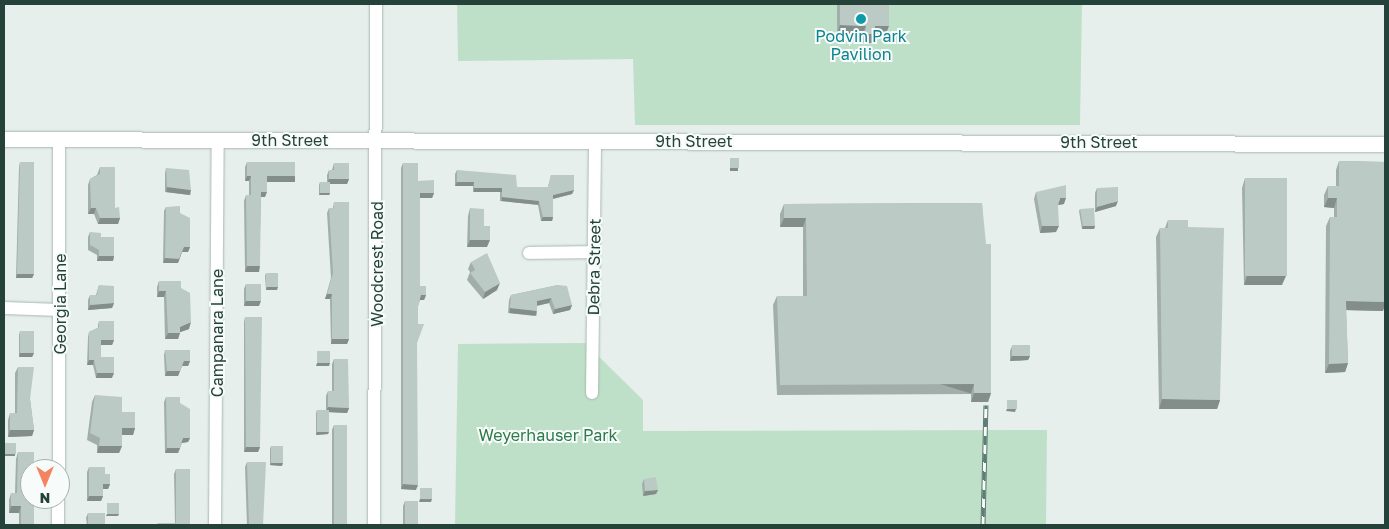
<!DOCTYPE html>
<style>
body{margin:0}
#map{position:relative;width:1389px;height:529px;overflow:hidden;background:#e6efeb;font-family:"Golos Text",sans-serif}
div>[style]{position:absolute}
[style*='--x']{left:calc(var(--x)*1px);top:calc(var(--y)*1px);width:calc(var(--w)*1px);rotate:calc(var(--a)*1deg)}
.green>*{inset:0;background:#bfe0c8}
.roads{filter:drop-shadow(0 0 1px #a8b8b2) drop-shadow(0 0 1px #a8b8b2)}
.minor>*{height:12px;margin:-6px;padding:0 6px;transform-origin:6px;border-radius:6px;background:#fff}
.tertiary>*{height:15px;margin:-7.5px;padding:0 7.5px;transform-origin:7.5px;border-radius:7.5px;background:#fff}
.rail>*{height:5px;margin-top:-2.5px;transform-origin:0;background:repeating-linear-gradient(90deg,#f7fbf9 0 9px,#5f7d75 0 18px);box-sizing:border-box;border-block:1px solid #5f7d75}
.wall>*{inset:0;background:#a1aea9}
.shaded-wall>*{inset:0;background:#838d89;transform-origin:0 0}
.building>*{inset:0;background:#bbcac4;transform-origin:0 0}
.dots>*{width:14px;height:14px;translate:-50% -50%;box-sizing:border-box;border:2px solid #f7fbf9;border-radius:50%}
span{translate:-50% -50%;white-space:nowrap;text-align:center;line-height:1.15;-webkit-text-stroke:4px #f7fbf9;paint-order:stroke}
.culture-label{font-size:16px;color:#0d838f}
.street-label{font-size:16px;color:#24423a}
.park-label{font-size:16px;color:#2d7a4b}
.frame{position:absolute;inset:0;border:5px solid #24423a;pointer-events:none}
.north{position:absolute;left:20px;top:459px;width:50px;height:50px;box-sizing:border-box;background:#f7fbf9;border:1px solid #a3b1ad;border-radius:50%;rotate:180deg;font-size:14px;font-weight:700;line-height:20px;text-align:center;color:#24423a}
.north::after{content:'';display:block;margin:auto;width:18px;height:22px;background:#f4845f;clip-path:polygon(50% 0,100% 100%,50% 72%,0 100%)}
</style>
<div id="map">
<div class="green">
<i style="clip-path:polygon(457px 4px,1082px 4px,1080px 125px,635px 125px,633px 59px,458px 61px)"></i>
<i style="clip-path:polygon(585px 343px,643px 400px,643px 431px,1047px 430px,1046px 525px,455px 525px,458px 344px)"></i>
</div>
<div class="roads">
<div class="minor">
<i style="--x:59;--y:139;--w:330;--a:90"></i>
<i style="--x:529;--y:253;--w:65;--a:-0.9"></i>
<i style="--x:4;--y:308;--w:56;--a:2"></i>
<i style="--x:592;--y:393;--w:252;--a:-89.3"></i>
<i style="--x:58;--y:525;--w:26;--a:-90"></i>
<i style="--x:215;--y:525;--w:385;--a:-89.6"></i>
<i style="--x:374;--y:525;--w:521;--a:-89.78"></i>
</div>
<div class="tertiary">
<i style="--x:4;--y:139;--w:1381;--a:0.21"></i>
</div>
</div>
<div class="rail">
<i style="--x:983;--y:525;--w:120;--a:-88.6"></i>
</div>
<div class="wall">
<i style="clip-path:polygon(837px 4px,889px 4px,885px 36px,875px 35px,872px 43px,862px 43px,862px 35px,837px 35px)"></i>
<i style="clip-path:polygon(1339px 161px,1385px 162px,1385px 304px,1383px 311px,1346px 310px,1348px 363px,1345px 372px,1325px 373px,1326px 226px,1330px 217px,1334px 217px,1334px 208px,1324px 207px,1324px 195px,1328px 186px,1336px 186px,1336px 170px)"></i>
<i style="clip-path:polygon(20px 162px,34px 274px,32px 278px,16px 278px,19px 167px)"></i>
<i style="clip-path:polygon(247px 162px,293px 182px,267px 182px,265px 197px,261px 197px,259px 272px,245px 272px,244px 201px,246px 195px,249px 195px,249px 181px,245px 181px,245px 167px)"></i>
<i style="clip-path:polygon(334px 163px,349px 179px,347px 184px,330px 184px,330px 193px,329px 195px,319px 195px,319px 185px,320px 182px,327px 182px,327px 175px,329px 170px,332px 170px)"></i>
<i style="clip-path:polygon(403px 163px,418px 181px,434px 193px,432px 198px,420px 198px,420px 286px,426px 295px,424px 300px,420px 300px,418px 306px,417px 343px,416px 490px,401px 489px,401px 168px)"></i>
<i style="clip-path:polygon(100px 167px,115px 208px,120px 218px,118px 224px,98px 224px,94px 214px,88px 214px,88px 185px,90px 179px,97px 175px)"></i>
<i style="clip-path:polygon(166px 168px,191px 190px,189px 195px,165px 192px,165px 173px)"></i>
<i style="clip-path:polygon(457px 170px,517px 187px,548px 187px,551px 175px,574px 190px,572px 194px,553px 199px,553px 217px,552px 221px,541px 221px,538px 205px,500px 201px,500px 192px,473px 192px,473px 186px,455px 186px,455px 174px)"></i>
<i style="clip-path:polygon(1245px 178px,1282px 285px,1244px 285px,1242px 188px)"></i>
<i style="clip-path:polygon(1097px 188px,1116px 206px,1095px 212px,1095px 193px)"></i>
<i style="clip-path:polygon(1036px 192px,1064px 204px,1058px 205px,1056px 232px,1040px 233px,1034px 199px)"></i>
<i style="clip-path:polygon(334px 202px,349px 339px,347px 344px,331px 344px,330px 299px,325px 299px,331px 278px,327px 213px,329px 208px,333px 208px)"></i>
<i style="clip-path:polygon(982px 203px,991px 393px,988px 402px,971px 402px,971px 394px,777px 395px,773px 305px,777px 296px,803px 296px,803px 227px,780px 227px,780px 214px,784px 204px)"></i>
<i style="clip-path:polygon(166px 207px,180px 213px,190px 247px,188px 252px,182px 252px,178px 263px,163px 263px,164px 211px)"></i>
<i style="clip-path:polygon(470px 208px,484px 226px,487px 247px,467px 247px,468px 216px)"></i>
<i style="clip-path:polygon(1080px 209px,1095px 226px,1094px 229px,1082px 229px,1079px 211px)"></i>
<i style="clip-path:polygon(1168px 220px,1188px 227px,1220px 400px,1217px 409px,1159px 409px,1156px 237px,1160px 228px,1165px 228px)"></i>
<i style="clip-path:polygon(90px 232px,101px 237px,114px 256px,113px 261px,97px 261px,97px 255px,88px 250px,88px 237px)"></i>
<i style="clip-path:polygon(471px 262px,497px 290px,483px 299px,467px 280px,470px 272px,468px 269px)"></i>
<i style="clip-path:polygon(266px 273px,277px 290px,266px 290px,265px 276px)"></i>
<i style="clip-path:polygon(159px 281px,181px 288px,189px 329px,180px 332px,178px 339px,165px 339px,164px 297px,157px 297px,157px 287px)"></i>
<i style="clip-path:polygon(246px 284px,259px 306px,244px 306px,244px 289px)"></i>
<i style="clip-path:polygon(99px 285px,114px 303px,112px 308px,88px 310px,88px 300px,90px 295px,96px 295px)"></i>
<i style="clip-path:polygon(558px 285px,572px 305px,570px 310px,553px 314px,549px 303px,537px 306px,535px 316px,508px 313px,509px 300px,511px 295px)"></i>
<i style="clip-path:polygon(245px 317px,260px 447px,258px 452px,244px 452px,244px 322px)"></i>
<i style="clip-path:polygon(99px 321px,114px 340px,112px 345px,101px 345px,101px 357px,112px 378px,96px 378px,93px 365px,87px 365px,88px 337px,89px 332px,98px 328px,98px 325px)"></i>
<i style="clip-path:polygon(20px 331px,34px 353px,32px 357px,19px 357px,19px 335px)"></i>
<i style="clip-path:polygon(1012px 346px,1030px 356px,1028px 360px,1010px 361px,1010px 351px)"></i>
<i style="clip-path:polygon(165px 350px,190px 361px,188px 366px,182px 366px,178px 376px,165px 376px,164px 355px)"></i>
<i style="clip-path:polygon(334px 359px,349px 408px,347px 413px,329px 412px,328px 434px,316px 435px,316px 413px,317px 410px,326px 410px,326px 396px,328px 391px,332px 391px,332px 364px)"></i>
<i style="clip-path:polygon(18px 367px,30px 399px,34px 430px,32px 436px,8px 437px,8px 420px,10px 413px,15px 413px,15px 373px)"></i>
<i style="clip-path:polygon(95px 395px,122px 412px,135px 428px,133px 435px,122px 435px,122px 446px,119px 453px,97px 453px,97px 445px,87px 440px,92px 402px)"></i>
<i style="clip-path:polygon(166px 397px,180px 403px,190px 438px,188px 442px,182px 443px,178px 453px,165px 453px,164px 402px)"></i>
<i style="clip-path:polygon(334px 425px,347px 525px,332px 525px,332px 430px)"></i>
<i style="clip-path:polygon(271px 446px,282px 466px,270px 465px,270px 449px)"></i>
<i style="clip-path:polygon(18px 452px,34px 525px,19px 525px,19px 513px,9px 513px,9px 500px,11px 493px,15px 493px,16px 459px)"></i>
<i style="clip-path:polygon(247px 462px,263px 525px,247px 525px,245px 467px)"></i>
<i style="clip-path:polygon(89px 467px,105px 474px,110px 484px,108px 489px,103px 489px,103px 496px,101px 501px,87px 501px,87px 472px)"></i>
<i style="clip-path:polygon(176px 469px,190px 525px,157px 525px,158px 523px,175px 523px,174px 474px)"></i>
<i style="clip-path:polygon(644px 479px,658px 490px,656px 494px,643px 496px,642px 484px)"></i>
<i style="clip-path:polygon(405px 501px,418px 525px,403px 525px,403px 506px)"></i>
<i style="clip-path:polygon(88px 513px,105px 525px,87px 525px,86px 518px)"></i>
</div>
<div class="shaded-wall">
<i style="clip-path:polygon(840px 25px,866px 26px,862px 35px,837px 35px)"></i>
<i style="clip-path:polygon(875px 26px,889px 26px,885px 36px,875px 35px,872px 43px,862px 43px,865px 34px)"></i>
<i style="left:730px;top:168px;width:8px;height:3px"></i>
<i style="clip-path:polygon(247px 176px,251px 176px,249px 181px,245px 181px)"></i>
<i style="left:267px;top:176px;width:28px;height:6px"></i>
<i style="clip-path:polygon(329px 179px,349px 179px,347px 184px,327px 184px)"></i>
<i style="clip-path:polygon(457px 182px,474px 182px,473px 186px,455px 186px)"></i>
<i style="left:167px;top:187px;width:24px;height:5px;rotate:7deg"></i>
<i style="left:474px;top:188px;width:28px;height:4px"></i>
<i style="clip-path:polygon(574px 190px,572px 194px,552px 199px,553px 195px)"></i>
<i style="clip-path:polygon(261px 192px,267px 192px,265px 197px,259px 197px)"></i>
<i style="clip-path:polygon(320px 193px,330px 193px,329px 195px,319px 195px)"></i>
<i style="clip-path:polygon(420px 193px,434px 193px,432px 198px,418px 198px)"></i>
<i style="left:502px;top:197px;width:37px;height:4px;rotate:6deg"></i>
<i style="clip-path:polygon(1060px 198px,1066px 198px,1064px 204px,1058px 205px)"></i>
<i style="clip-path:polygon(1328px 198px,1337px 198px,1334px 208px,1324px 207px)"></i>
<i style="clip-path:polygon(1118px 201px,1116px 206px,1095px 212px,1097px 207px)"></i>
<i style="clip-path:polygon(91px 208px,96px 208px,94px 214px,88px 214px)"></i>
<i style="clip-path:polygon(543px 217px,553px 217px,552px 221px,541px 221px)"></i>
<i style="clip-path:polygon(100px 218px,120px 218px,118px 224px,98px 224px)"></i>
<i style="clip-path:polygon(784px 218px,806px 218px,803px 227px,780px 227px)"></i>
<i style="clip-path:polygon(1042px 226px,1059px 226px,1056px 232px,1040px 233px)"></i>
<i style="clip-path:polygon(1083px 226px,1095px 226px,1094px 229px,1082px 229px)"></i>
<i style="clip-path:polygon(470px 240px,490px 240px,487px 247px,467px 247px)"></i>
<i style="clip-path:polygon(184px 247px,190px 247px,188px 252px,182px 252px,178px 263px,163px 263px,165px 258px)"></i>
<i style="clip-path:polygon(99px 256px,114px 256px,113px 261px,97px 261px)"></i>
<i style="clip-path:polygon(247px 266px,260px 266px,259px 272px,245px 272px)"></i>
<i style="clip-path:polygon(17px 274px,34px 274px,32px 278px,16px 278px)"></i>
<i style="clip-path:polygon(1247px 276px,1286px 276px,1282px 285px,1244px 285px)"></i>
<i style="clip-path:polygon(500px 283px,497px 290px,483px 299px,485px 292px)"></i>
<i style="clip-path:polygon(267px 287px,278px 287px,277px 290px,266px 290px)"></i>
<i style="clip-path:polygon(159px 291px,166px 291px,164px 297px,157px 297px)"></i>
<i style="clip-path:polygon(327px 294px,332px 294px,330px 299px,325px 299px)"></i>
<i style="clip-path:polygon(421px 295px,426px 295px,424px 300px,419px 300px)"></i>
<i style="clip-path:polygon(551px 298px,549px 303px,535px 306px,537px 301px)"></i>
<i style="clip-path:polygon(246px 301px,261px 301px,259px 306px,244px 306px)"></i>
<i style="clip-path:polygon(1346px 301px,1385px 302px,1385px 304px,1383px 311px,1342px 310px)"></i>
<i style="clip-path:polygon(114px 303px,112px 308px,88px 310px,90px 305px)"></i>
<i style="clip-path:polygon(572px 305px,570px 310px,553px 314px,555px 309px)"></i>
<i style="left:510px;top:308px;width:27px;height:5px;rotate:6deg"></i>
<i style="clip-path:polygon(191px 322px,189px 329px,178px 333px,180px 327px)"></i>
<i style="clip-path:polygon(168px 333px,180px 333px,178px 339px,165px 339px)"></i>
<i style="clip-path:polygon(332px 339px,349px 339px,347px 344px,331px 344px)"></i>
<i style="clip-path:polygon(101px 340px,114px 340px,112px 345px,100px 345px)"></i>
<i style="clip-path:polygon(20px 353px,34px 353px,32px 357px,19px 357px)"></i>
<i style="clip-path:polygon(1012px 356px,1030px 356px,1028px 360px,1010px 361px)"></i>
<i style="clip-path:polygon(89px 360px,94px 360px,93px 365px,87px 365px)"></i>
<i style="clip-path:polygon(184px 361px,190px 361px,188px 366px,182px 366px,178px 376px,165px 376px,167px 371px)"></i>
<i style="clip-path:polygon(317px 363px,330px 363px,329px 366px,316px 366px)"></i>
<i style="clip-path:polygon(1348px 363px,1345px 372px,1325px 373px,1329px 364px)"></i>
<i style="clip-path:polygon(97px 373px,114px 373px,112px 378px,96px 378px)"></i>
<i style="left:974px;top:384px;width:10px;height:194px;rotate:107deg"></i>
<i style="clip-path:polygon(974px 393px,991px 393px,988px 402px,971px 402px)"></i>
<i style="clip-path:polygon(1162px 399px,1220px 400px,1217px 409px,1159px 409px)"></i>
<i style="clip-path:polygon(328px 407px,349px 408px,347px 413px,326px 412px)"></i>
<i style="clip-path:polygon(1007px 409px,1016px 409px,1015px 412px,1006px 411px)"></i>
<i style="clip-path:polygon(122px 428px,135px 428px,133px 435px,119px 435px)"></i>
<i style="clip-path:polygon(10px 430px,34px 430px,32px 436px,8px 437px)"></i>
<i style="clip-path:polygon(317px 432px,329px 432px,328px 434px,316px 435px)"></i>
<i style="clip-path:polygon(183px 438px,190px 438px,188px 442px,181px 443px)"></i>
<i style="clip-path:polygon(99px 446px,122px 446px,119px 453px,97px 453px)"></i>
<i style="clip-path:polygon(246px 447px,260px 447px,258px 452px,244px 452px)"></i>
<i style="clip-path:polygon(167px 448px,180px 448px,178px 453px,165px 453px)"></i>
<i style="left:4px;top:454px;width:11px;height:2px"></i>
<i style="clip-path:polygon(271px 463px,283px 463px,282px 466px,270px 465px)"></i>
<i style="clip-path:polygon(103px 484px,110px 484px,108px 489px,101px 489px)"></i>
<i style="clip-path:polygon(403px 484px,418px 485px,416px 490px,401px 489px)"></i>
<i style="clip-path:polygon(658px 490px,656px 494px,643px 496px,645px 491px)"></i>
<i style="clip-path:polygon(89px 496px,103px 496px,101px 501px,87px 501px)"></i>
<i style="clip-path:polygon(420px 499px,432px 499px,431px 502px,419px 502px)"></i>
<i style="clip-path:polygon(11px 506px,21px 506px,19px 513px,9px 513px)"></i>
<i style="clip-path:polygon(107px 514px,119px 514px,118px 516px,106px 516px)"></i>
</div>
<div class="building">
<i style="clip-path:polygon(840px 4px,889px 4px,889px 26px,875px 26px,875px 34px,865px 34px,866px 26px,840px 25px)"></i>
<i style="left:730px;top:158px;width:9px;height:10px"></i>
<i style="clip-path:polygon(1339px 161px,1385px 162px,1385px 302px,1346px 301px,1348px 363px,1329px 364px,1330px 217px,1337px 217px,1337px 198px,1328px 198px,1328px 186px,1339px 186px)"></i>
<i style="clip-path:polygon(20px 162px,34px 162px,34px 274px,17px 274px)"></i>
<i style="clip-path:polygon(247px 162px,295px 162px,295px 176px,267px 176px,267px 192px,261px 192px,260px 266px,247px 266px,246px 195px,251px 195px,251px 176px,247px 176px)"></i>
<i style="clip-path:polygon(334px 163px,349px 163px,349px 179px,329px 179px,329px 170px,334px 170px)"></i>
<i style="clip-path:polygon(403px 163px,418px 163px,418px 181px,434px 180px,434px 193px,420px 193px,420px 286px,426px 286px,426px 295px,421px 295px,418px 306px,418px 324px,424px 324px,417px 343px,418px 485px,403px 484px)"></i>
<i style="clip-path:polygon(100px 167px,115px 167px,115px 208px,119px 207px,120px 218px,100px 218px,96px 208px,91px 208px,90px 179px,100px 174px)"></i>
<i style="clip-path:polygon(166px 168px,189px 170px,191px 190px,167px 187px)"></i>
<i style="clip-path:polygon(457px 170px,516px 175px,517px 187px,548px 187px,551px 175px,574px 175px,574px 190px,553px 195px,553px 217px,543px 217px,539px 201px,502px 197px,502px 188px,474px 188px,474px 182px,457px 182px)"></i>
<i style="left:1245px;top:178px;width:42px;height:98px"></i>
<i style="left:320px;top:182px;width:10px;height:11px"></i>
<i style="clip-path:polygon(1066px 185px,1066px 198px,1060px 198px,1058px 205px,1059px 226px,1042px 226px,1036px 192px)"></i>
<i style="clip-path:polygon(1118px 187px,1118px 201px,1097px 207px,1097px 188px)"></i>
<i style="clip-path:polygon(334px 202px,349px 202px,349px 339px,332px 339px,332px 294px,327px 294px,333px 273px,329px 208px,334px 208px)"></i>
<i style="clip-path:polygon(982px 203px,986px 244px,991px 244px,991px 393px,974px 393px,974px 384px,780px 385px,777px 296px,807px 296px,806px 218px,784px 218px,784px 204px)"></i>
<i style="clip-path:polygon(180px 206px,180px 213px,190px 218px,190px 247px,184px 247px,179px 259px,165px 258px,166px 207px)"></i>
<i style="clip-path:polygon(470px 208px,484px 209px,484px 226px,490px 226px,490px 240px,470px 240px)"></i>
<i style="clip-path:polygon(1094px 208px,1095px 226px,1083px 226px,1080px 209px)"></i>
<i style="clip-path:polygon(1168px 220px,1188px 220px,1188px 227px,1224px 228px,1220px 400px,1162px 399px,1160px 228px,1168px 228px)"></i>
<i style="clip-path:polygon(90px 232px,101px 233px,101px 237px,114px 237px,114px 256px,99px 256px,99px 250px,90px 245px)"></i>
<i style="clip-path:polygon(487px 253px,500px 283px,485px 292px,470px 273px,475px 270px,471px 262px)"></i>
<i style="left:266px;top:273px;width:12px;height:14px"></i>
<i style="clip-path:polygon(159px 281px,181px 281px,181px 288px,190px 293px,191px 322px,180px 327px,180px 333px,168px 333px,166px 291px,159px 291px)"></i>
<i style="left:246px;top:284px;width:15px;height:17px"></i>
<i style="clip-path:polygon(99px 285px,114px 286px,114px 303px,90px 305px,90px 295px,97px 295px)"></i>
<i style="clip-path:polygon(558px 285px,567px 286px,572px 305px,555px 309px,551px 298px,537px 301px,537px 311px,510px 308px,511px 295px)"></i>
<i style="clip-path:polygon(245px 317px,262px 317px,260px 447px,246px 447px)"></i>
<i style="clip-path:polygon(99px 321px,114px 321px,114px 340px,101px 340px,101px 357px,114px 357px,114px 373px,97px 373px,94px 360px,89px 360px,89px 332px,99px 327px)"></i>
<i style="left:20px;top:331px;width:14px;height:22px"></i>
<i style="left:1030px;top:345px;width:11px;height:18px;rotate:90deg"></i>
<i style="clip-path:polygon(165px 350px,190px 350px,190px 361px,184px 361px,180px 371px,167px 371px)"></i>
<i style="left:317px;top:351px;width:13px;height:12px"></i>
<i style="clip-path:polygon(334px 359px,348px 359px,349px 408px,328px 407px,328px 391px,334px 391px)"></i>
<i style="clip-path:polygon(18px 367px,34px 367px,30px 399px,34px 430px,10px 430px,10px 413px,17px 413px)"></i>
<i style="clip-path:polygon(95px 395px,122px 397px,122px 412px,135px 412px,135px 428px,122px 428px,122px 446px,99px 446px,100px 438px,90px 433px)"></i>
<i style="clip-path:polygon(166px 397px,180px 397px,180px 403px,190px 409px,190px 438px,183px 438px,180px 448px,167px 448px)"></i>
<i style="left:1007px;top:400px;width:10px;height:9px"></i>
<i style="left:317px;top:410px;width:12px;height:22px"></i>
<i style="left:334px;top:425px;width:13px;height:100px"></i>
<i style="left:4px;top:443px;width:12px;height:11px"></i>
<i style="left:271px;top:446px;width:12px;height:17px"></i>
<i style="clip-path:polygon(18px 452px,34px 452px,34px 469px,30px 469px,30px 499px,34px 499px,34px 525px,21px 525px,21px 506px,11px 506px,11px 493px,17px 493px)"></i>
<i style="clip-path:polygon(247px 462px,266px 462px,263px 525px,249px 525px)"></i>
<i style="clip-path:polygon(89px 467px,105px 467px,105px 474px,110px 474px,110px 484px,103px 484px,103px 496px,89px 496px)"></i>
<i style="clip-path:polygon(176px 469px,190px 469px,190px 525px,158px 525px,158px 523px,176px 523px)"></i>
<i style="clip-path:polygon(656px 477px,658px 490px,645px 491px,644px 479px)"></i>
<i style="left:420px;top:488px;width:12px;height:11px"></i>
<i style="left:405px;top:501px;width:13px;height:24px"></i>
<i style="left:107px;top:503px;width:12px;height:11px"></i>
<i style="left:88px;top:513px;width:17px;height:12px"></i>
</div>
<div class="dots">
<i style="left:861px;top:19px;background:#0f9aa8"></i>
</div>
<div class="culture-label">
<span style="left:861px;top:45px">Podvin Park<br>Pavilion</span>
</div>
<div class="street-label">
<span style="left:290px;top:140px">9th Street</span>
<span style="left:694px;top:141px">9th Street</span>
<span style="left:1099px;top:142px">9th Street</span>
<span style="left:377px;top:264px;rotate:-90deg">Woodcrest Road</span>
<span style="left:594px;top:267px;rotate:-89deg">Debra Street</span>
<span style="left:60px;top:304px;rotate:-90deg">Georgia Lane</span>
<span style="left:217px;top:333px;rotate:-90deg">Campanara Lane</span>
</div>
<div class="park-label">
<span style="left:548px;top:435px">Weyerhauser Park</span>
</div>
<div class="frame"></div>
<div class="north">N</div>
</div>
